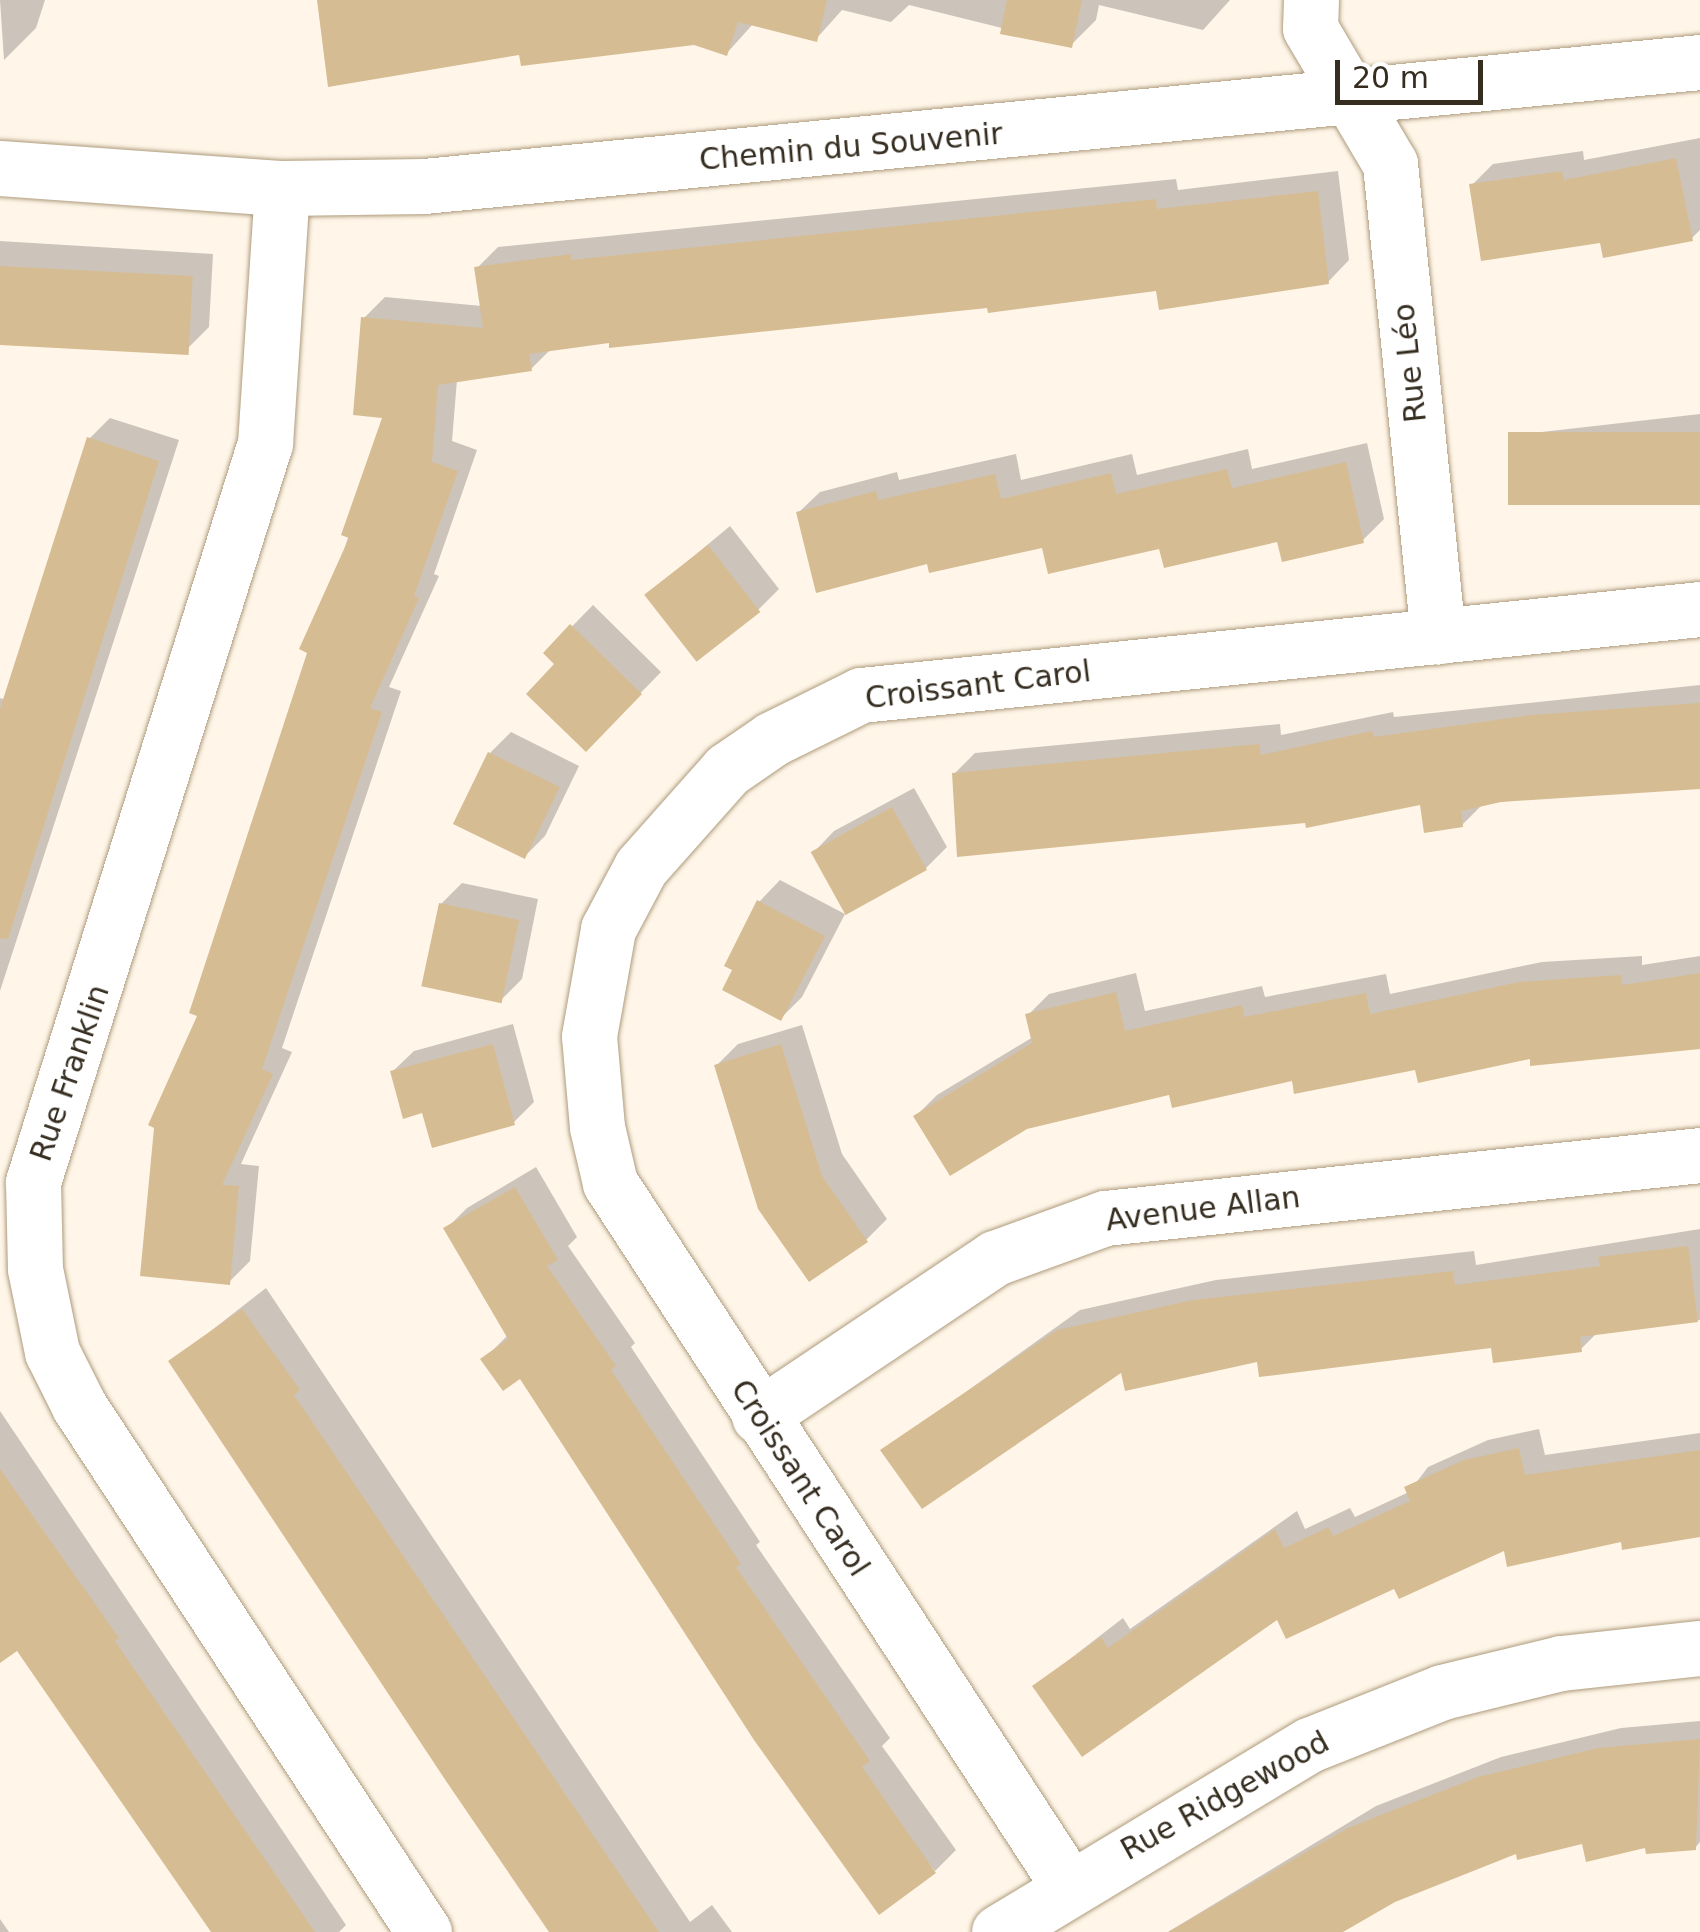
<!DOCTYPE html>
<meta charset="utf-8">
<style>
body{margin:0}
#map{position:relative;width:1700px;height:1932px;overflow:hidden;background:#fff6e9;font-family:"DejaVu Sans",sans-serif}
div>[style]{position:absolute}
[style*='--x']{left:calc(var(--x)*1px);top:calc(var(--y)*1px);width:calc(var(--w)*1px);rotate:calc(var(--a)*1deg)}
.shadow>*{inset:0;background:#0003}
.building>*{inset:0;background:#d6bc93;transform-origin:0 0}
.roads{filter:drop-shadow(0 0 2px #ae9b7c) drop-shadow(0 0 2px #ae9b7c)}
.minor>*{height:55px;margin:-27.5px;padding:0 27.5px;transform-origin:27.5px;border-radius:27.5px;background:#fff}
span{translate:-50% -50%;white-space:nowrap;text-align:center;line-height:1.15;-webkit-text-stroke:10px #fff;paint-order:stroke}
.street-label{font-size:30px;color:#352d20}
.scale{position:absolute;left:1335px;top:60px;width:148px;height:45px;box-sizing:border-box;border:5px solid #352d20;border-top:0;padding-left:12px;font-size:30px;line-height:35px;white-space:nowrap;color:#352d20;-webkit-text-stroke:8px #fff;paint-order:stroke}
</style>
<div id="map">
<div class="shadow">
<i style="clip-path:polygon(0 0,45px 0,36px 28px,4px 60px)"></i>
<i style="clip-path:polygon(320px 0,1230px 0,1203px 30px,1099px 5px,1096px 20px,1071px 45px,909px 5px,891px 22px,842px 10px,816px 39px,753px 24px,727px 53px,694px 42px,521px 52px)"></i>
<i style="clip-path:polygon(1700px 138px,1700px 230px,1692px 238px,1602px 241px,1472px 185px,1493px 164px,1583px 151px,1584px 160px)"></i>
<i style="clip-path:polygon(1338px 171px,1349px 260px,1328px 282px,1158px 288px,611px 340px,552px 348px,531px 369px,457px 380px,452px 441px,477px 450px,434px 574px,439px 576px,389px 687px,401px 691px,282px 1048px,292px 1052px,241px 1164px,259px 1166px,250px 1261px,229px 1282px,200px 1014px,386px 415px,364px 318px,385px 297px,482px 306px,477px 268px,498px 247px,1176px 179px,1178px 190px)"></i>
<i style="clip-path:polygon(0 241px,213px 254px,209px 327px,188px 348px,0 342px)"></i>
<i style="clip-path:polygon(1700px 414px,1700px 501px,1512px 454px,1533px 433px)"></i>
<i style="clip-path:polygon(110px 418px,179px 440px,0 991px,0 698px,6px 700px,89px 439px)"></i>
<i style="clip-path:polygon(1367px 443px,1384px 519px,1363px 540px,1044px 546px,929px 561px,798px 513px,820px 492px,897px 472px,899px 480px,1016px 454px,1021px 480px,1132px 454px,1137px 475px,1248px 449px,1252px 469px)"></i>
<i style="clip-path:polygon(730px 526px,779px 589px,758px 610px,648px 594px)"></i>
<i style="clip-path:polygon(593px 605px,661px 672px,586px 749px,558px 664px,546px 653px)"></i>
<i style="clip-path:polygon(1700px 685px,1700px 785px,1484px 803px,1462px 825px,1422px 802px,1307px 821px,954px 774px,975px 753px,1280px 724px,1281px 735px,1393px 712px,1394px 717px)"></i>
<i style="clip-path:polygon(511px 732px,579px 766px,545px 836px,524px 857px,490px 753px)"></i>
<i style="clip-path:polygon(914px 788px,947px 847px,926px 868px,846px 912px,814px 852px,834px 831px)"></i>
<i style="clip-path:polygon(780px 880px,845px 914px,802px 997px,781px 1018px,759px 902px)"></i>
<i style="clip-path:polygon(462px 883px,538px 899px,522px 979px,501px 1000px,441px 904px)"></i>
<i style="clip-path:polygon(1642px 956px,1642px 965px,1700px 956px,1700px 1048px,1533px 1063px,1532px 1056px,916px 1116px,937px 1095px,1033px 1037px,1028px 1015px,1049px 994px,1136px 973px,1145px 1011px,1262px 986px,1265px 997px,1386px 974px,1390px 994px,1542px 962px)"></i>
<i style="clip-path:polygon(513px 1024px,534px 1102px,513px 1123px,424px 1110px,392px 1072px,414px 1051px)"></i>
<i style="clip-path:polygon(802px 1025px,842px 1154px,887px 1219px,866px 1240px,716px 1066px,738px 1044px)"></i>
<i style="clip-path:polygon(536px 1167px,577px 1237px,568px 1246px,635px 1343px,631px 1347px,760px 1542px,756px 1545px,890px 1738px,882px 1746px,956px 1850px,935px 1871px,520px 1376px,484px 1359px,508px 1335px,446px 1229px,467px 1208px)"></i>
<i style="clip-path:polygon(1700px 1229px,1700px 1320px,1598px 1332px,1581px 1349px,1493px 1345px,1123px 1368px,884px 1451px,1080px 1310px,1216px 1280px,1474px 1251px,1476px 1265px)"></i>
<i style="clip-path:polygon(266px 1288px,690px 1922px,712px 1905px,732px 1932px,553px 1932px,171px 1362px)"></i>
<i style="clip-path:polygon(0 1411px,346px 1925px,339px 1932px,212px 1932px,18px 1648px,0 1659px)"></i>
<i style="clip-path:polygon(1539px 1429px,1545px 1455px,1700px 1433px,1700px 1534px,1506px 1548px,1035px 1686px,1123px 1618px,1130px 1629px,1297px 1511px,1305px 1529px,1350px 1508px,1355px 1517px,1409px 1492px,1428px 1467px,1488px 1440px)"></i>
<i style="clip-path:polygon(1700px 1721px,1700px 1842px,1695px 1848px,1584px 1841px,1517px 1850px,1394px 1900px,1338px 1932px,1168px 1932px,1376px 1806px,1501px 1757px,1621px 1728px)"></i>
<i style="clip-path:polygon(0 1919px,9px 1932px,0 1932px)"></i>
</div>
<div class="building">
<i style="clip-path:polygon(317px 0,827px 0,817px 42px,738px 22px,727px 56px,694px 45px,521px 66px,519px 55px,328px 87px)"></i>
<i style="clip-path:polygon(1007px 0,1082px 0,1072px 48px,1000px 34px)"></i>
<i style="clip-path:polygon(1676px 158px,1693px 241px,1603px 258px,1600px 243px,1481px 261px,1469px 184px,1562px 171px,1564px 180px)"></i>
<i style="clip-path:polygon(1318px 191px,1329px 284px,1159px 310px,1156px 291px,988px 313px,987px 308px,609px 348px,609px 343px,529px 354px,532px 371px,438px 385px,432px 462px,458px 471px,414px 596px,419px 598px,370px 708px,382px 712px,262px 1069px,273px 1074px,222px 1185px,239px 1186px,230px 1285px,140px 1276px,154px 1128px,148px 1125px,197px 1016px,189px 1013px,307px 653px,299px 649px,349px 538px,341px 535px,382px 418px,353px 415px,361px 317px,483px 328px,474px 267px,571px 254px,571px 260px,1156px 199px,1157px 209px)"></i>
<i style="left:0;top:266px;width:193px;height:79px;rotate:3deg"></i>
<i style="left:1700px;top:432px;width:73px;height:192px;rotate:90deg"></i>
<i style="clip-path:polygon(87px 437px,159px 461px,8px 939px,0 938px,0 709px)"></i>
<i style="clip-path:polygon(1346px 462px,1364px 543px,1282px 562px,1277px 542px,1164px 568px,1159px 549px,1048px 574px,1042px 548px,929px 573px,927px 564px,816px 593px,796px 512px,876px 491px,878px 500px,995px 474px,1001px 499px,1111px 473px,1116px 494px,1227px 469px,1232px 488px)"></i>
<i style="left:708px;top:545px;width:85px;height:81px;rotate:52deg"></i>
<i style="clip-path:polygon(570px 624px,642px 694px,586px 752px,526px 694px,554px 664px,543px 653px)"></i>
<i style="clip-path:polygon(1700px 703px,1700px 789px,1501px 802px,1461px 811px,1463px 827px,1424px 833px,1420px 805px,1306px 828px,1305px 823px,957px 857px,952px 773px,1259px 744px,1261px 755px,1372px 731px,1374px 737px,1531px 715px)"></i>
<i style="left:488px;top:752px;width:80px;height:80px;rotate:26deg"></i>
<i style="left:892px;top:807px;width:72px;height:93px;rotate:61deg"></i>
<i style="clip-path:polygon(757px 900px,825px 936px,781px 1021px,722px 990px,732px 970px,724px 966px)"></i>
<i style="left:439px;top:903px;width:82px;height:85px;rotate:12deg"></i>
<i style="clip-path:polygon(1700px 973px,1700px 1049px,1530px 1066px,1530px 1059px,1418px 1083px,1415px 1070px,1294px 1094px,1292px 1081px,1172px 1108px,1169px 1095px,1027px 1129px,950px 1176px,913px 1116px,1032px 1043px,1025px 1014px,1116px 992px,1125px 1031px,1242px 1005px,1244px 1017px,1366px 993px,1370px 1014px,1519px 982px,1621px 975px,1622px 985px)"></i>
<i style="clip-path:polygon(493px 1044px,515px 1125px,432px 1148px,422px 1113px,403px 1119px,390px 1071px)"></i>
<i style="clip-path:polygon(781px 1044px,822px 1176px,868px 1242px,809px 1282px,758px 1209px,714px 1065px)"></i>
<i style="clip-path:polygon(515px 1187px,558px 1260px,547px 1266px,616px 1366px,611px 1370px,741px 1564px,736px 1567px,870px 1761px,862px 1767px,936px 1873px,879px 1915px,754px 1740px,520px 1379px,503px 1391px,480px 1359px,508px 1339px,443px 1228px)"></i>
<i style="clip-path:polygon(1688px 1246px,1698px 1322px,1580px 1337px,1582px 1352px,1493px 1363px,1491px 1348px,1259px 1377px,1257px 1362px,1125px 1391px,1121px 1373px,922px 1509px,880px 1450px,1057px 1330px,1193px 1300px,1453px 1271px,1455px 1285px,1600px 1266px,1598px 1257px)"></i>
<i style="clip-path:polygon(242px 1309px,300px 1390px,294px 1395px,659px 1932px,549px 1932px,446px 1781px,168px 1361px)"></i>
<i style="clip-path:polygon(1519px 1448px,1525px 1475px,1700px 1450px,1700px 1537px,1622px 1550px,1621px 1542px,1507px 1567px,1504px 1551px,1399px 1599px,1394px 1589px,1286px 1639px,1277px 1620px,1082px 1757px,1032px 1686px,1101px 1637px,1108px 1648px,1275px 1529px,1284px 1548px,1329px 1527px,1333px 1536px,1410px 1501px,1404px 1487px,1464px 1460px)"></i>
<i style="clip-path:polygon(0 1469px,119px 1638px,115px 1641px,315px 1932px,211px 1932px,17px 1651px,0 1663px)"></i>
<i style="clip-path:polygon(1700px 1739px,1696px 1850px,1646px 1854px,1645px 1848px,1586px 1862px,1582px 1844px,1517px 1860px,1516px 1854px,1395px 1902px,1343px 1932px,1168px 1932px,1348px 1828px,1478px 1777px,1598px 1748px)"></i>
</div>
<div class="roads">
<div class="minor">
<i style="--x:1311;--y:0;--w:28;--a:92"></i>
<i style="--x:1310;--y:28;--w:158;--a:59.5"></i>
<i style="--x:1390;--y:164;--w:475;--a:84.2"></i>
<i style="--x:0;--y:168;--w:283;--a:4.1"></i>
<i style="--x:282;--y:188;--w:142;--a:-0.8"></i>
<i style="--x:424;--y:186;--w:1282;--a:-5.55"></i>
<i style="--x:282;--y:188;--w:256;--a:93.8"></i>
<i style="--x:265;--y:443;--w:775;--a:107.43"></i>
<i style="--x:33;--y:1182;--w:87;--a:88.7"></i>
<i style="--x:35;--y:1269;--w:85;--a:78.4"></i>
<i style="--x:52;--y:1352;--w:60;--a:63.4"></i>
<i style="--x:79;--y:1406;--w:629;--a:56.74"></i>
<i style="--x:759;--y:1416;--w:284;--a:-33.8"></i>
<i style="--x:995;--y:1258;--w:117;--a:-20"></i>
<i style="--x:1105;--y:1218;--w:598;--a:-6.04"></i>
<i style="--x:1068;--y:1885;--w:838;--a:-123.12"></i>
<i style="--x:610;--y:1183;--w:57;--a:-103.1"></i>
<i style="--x:597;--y:1127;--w:91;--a:-95"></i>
<i style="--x:589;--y:1036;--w:109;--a:-79.9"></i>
<i style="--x:608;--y:929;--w:70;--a:-62"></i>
<i style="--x:641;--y:867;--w:130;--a:-48.4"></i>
<i style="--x:727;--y:770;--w:55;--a:-34.6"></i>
<i style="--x:772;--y:739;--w:99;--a:-26.3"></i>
<i style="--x:861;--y:695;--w:843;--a:-5.85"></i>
<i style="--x:999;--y:1932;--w:362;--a:-31.1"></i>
<i style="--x:1309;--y:1745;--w:143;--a:-21.7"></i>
<i style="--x:1442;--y:1692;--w:122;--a:-13.7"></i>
<i style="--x:1561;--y:1663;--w:140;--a:-6.2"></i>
</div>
</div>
<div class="street-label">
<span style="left:851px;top:147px;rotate:-5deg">Chemin du Souvenir</span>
<span style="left:1410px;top:363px;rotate:-96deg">Rue Léo</span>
<span style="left:978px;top:685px;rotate:-7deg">Croissant Carol</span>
<span style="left:70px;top:1073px;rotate:-71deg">Rue Franklin</span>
<span style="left:1203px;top:1209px;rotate:-7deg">Avenue Allan</span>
<span style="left:800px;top:1478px;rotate:57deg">Croissant Carol</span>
<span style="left:1225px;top:1796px;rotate:-29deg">Rue Ridgewood</span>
</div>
<div class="scale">20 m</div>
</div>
